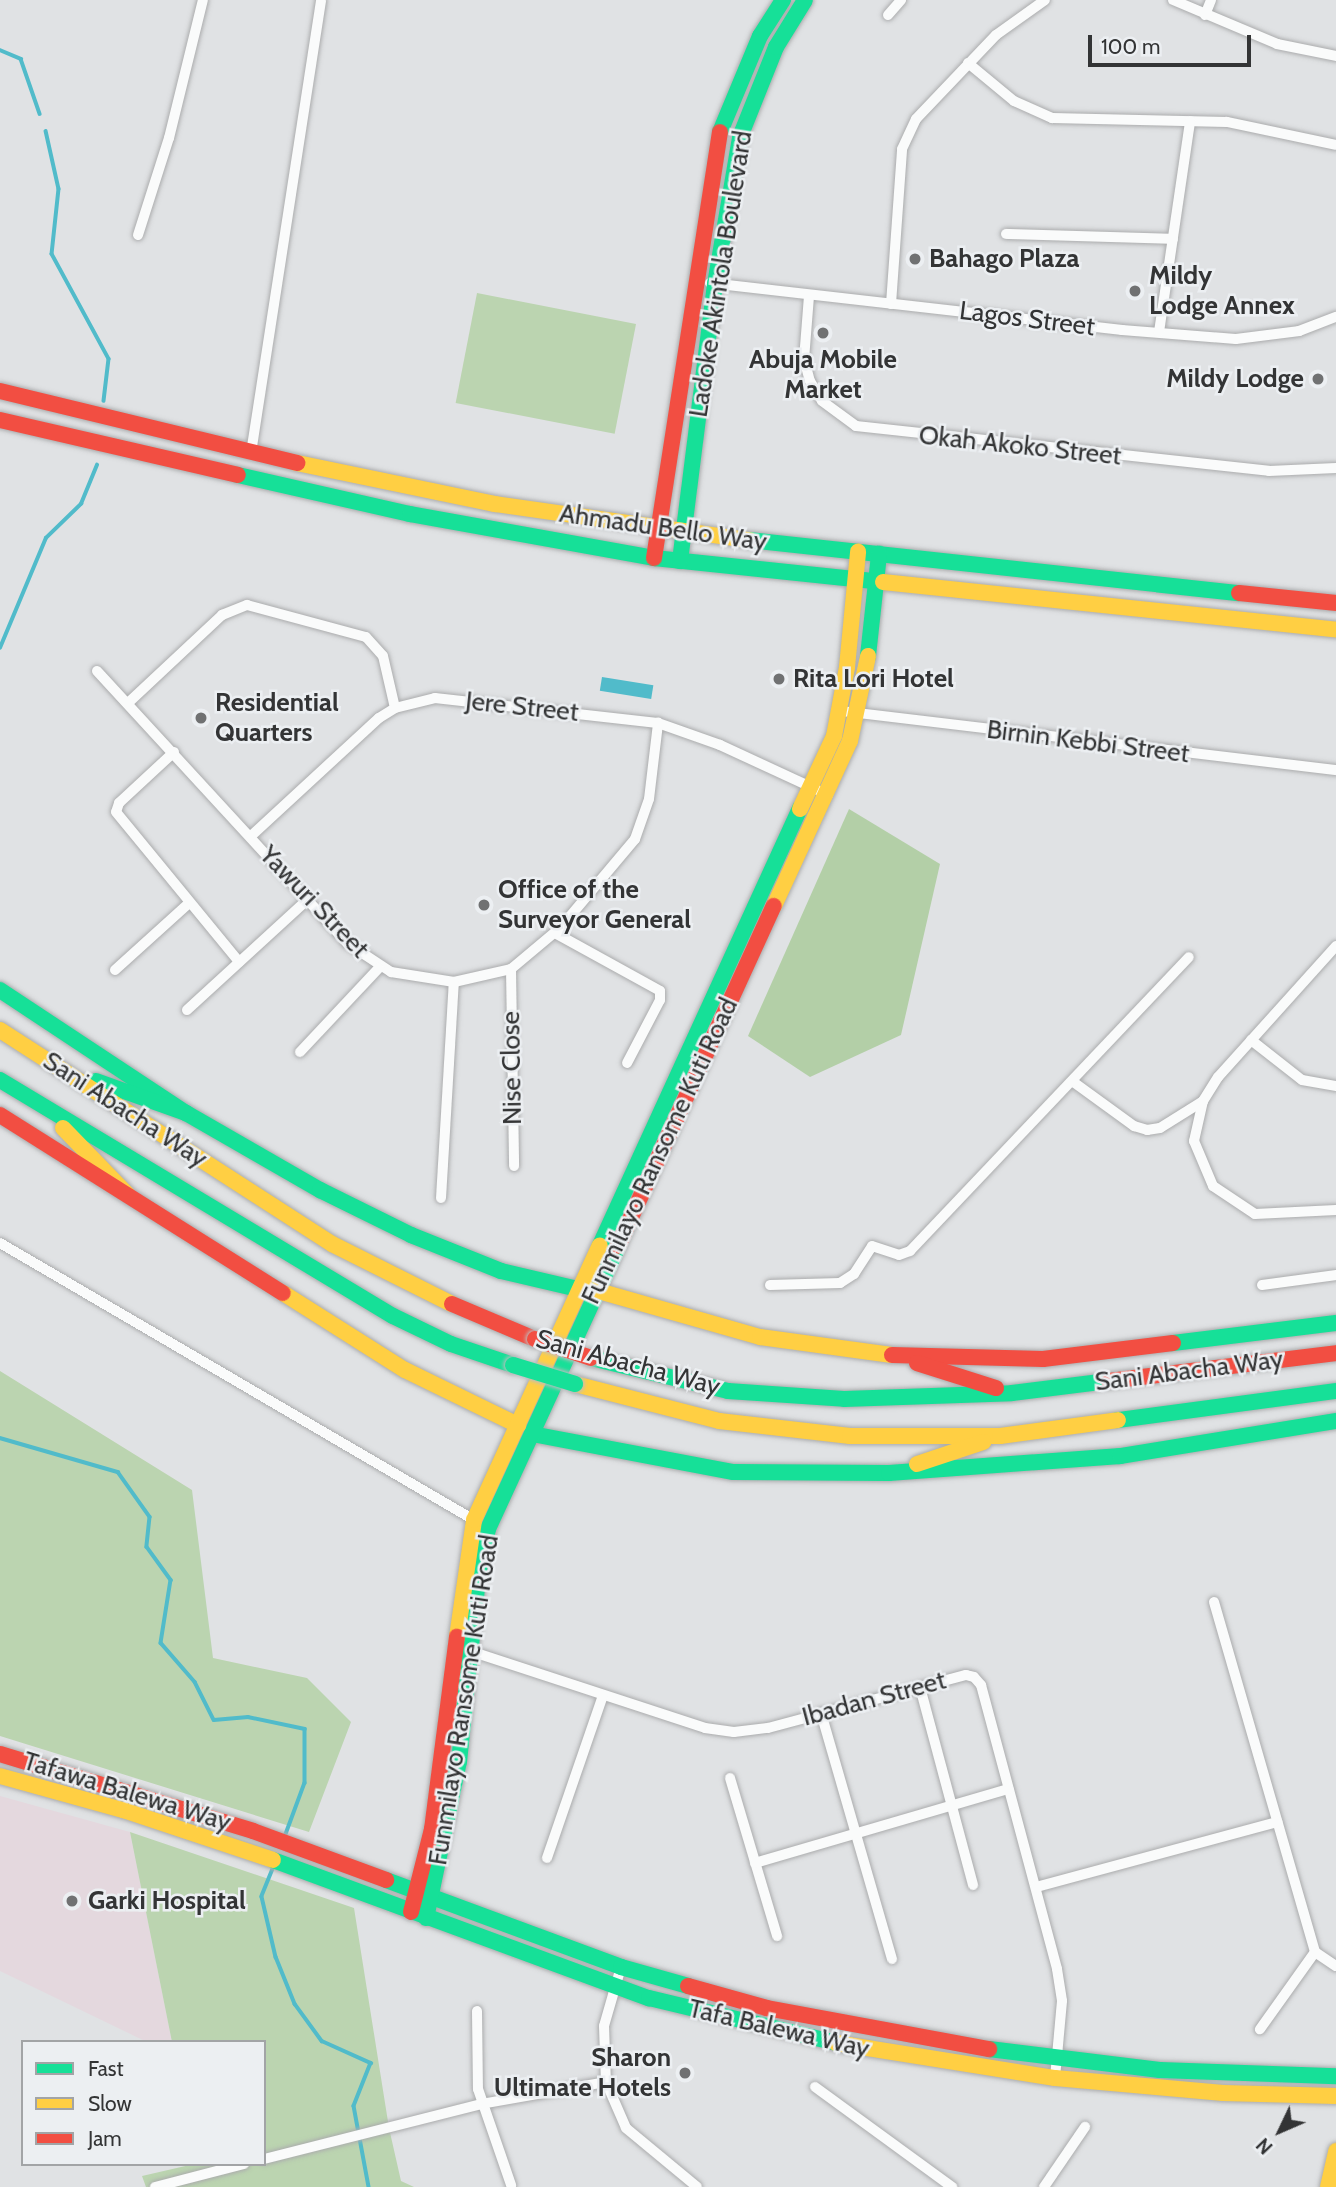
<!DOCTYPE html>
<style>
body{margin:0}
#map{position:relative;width:1336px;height:2187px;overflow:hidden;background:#e0e2e4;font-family:Cabin,sans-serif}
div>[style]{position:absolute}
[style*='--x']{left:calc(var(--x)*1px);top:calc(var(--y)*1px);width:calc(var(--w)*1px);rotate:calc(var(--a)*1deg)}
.medical>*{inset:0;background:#e4d8de}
.green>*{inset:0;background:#bbd4b0;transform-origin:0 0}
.forest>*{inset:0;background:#b3cfa7}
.water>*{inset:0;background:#51bbca;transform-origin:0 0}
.stream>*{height:3.5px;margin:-1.75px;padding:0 1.75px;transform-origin:1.75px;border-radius:1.75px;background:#51bbca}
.roads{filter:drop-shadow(0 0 2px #abacad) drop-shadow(0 0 2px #abacad)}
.street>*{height:10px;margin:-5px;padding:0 5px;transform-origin:5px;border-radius:5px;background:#fafbfb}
.fast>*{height:16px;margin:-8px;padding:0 8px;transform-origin:8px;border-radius:8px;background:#16e098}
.slow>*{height:16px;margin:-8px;padding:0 8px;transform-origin:8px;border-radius:8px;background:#ffcf43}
.jam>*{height:16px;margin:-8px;padding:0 8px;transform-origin:8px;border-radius:8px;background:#f24e42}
.bridges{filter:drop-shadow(0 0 2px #bcbdbe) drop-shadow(0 0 2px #bcbdbe)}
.fast-bridge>*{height:16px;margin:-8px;padding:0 8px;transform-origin:8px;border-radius:8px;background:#16e098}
.jam-bridge>*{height:16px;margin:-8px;padding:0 8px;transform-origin:8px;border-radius:8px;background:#f24e42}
.dots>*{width:19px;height:19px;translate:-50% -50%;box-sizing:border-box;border:4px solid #eceff2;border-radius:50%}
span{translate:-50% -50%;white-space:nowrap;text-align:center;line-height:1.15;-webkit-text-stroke:5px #eceff2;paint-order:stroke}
.poi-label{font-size:26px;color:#333435;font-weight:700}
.left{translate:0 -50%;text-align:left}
.right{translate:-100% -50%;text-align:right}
.street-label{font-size:26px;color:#333435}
.legend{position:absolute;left:21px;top:2040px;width:245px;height:126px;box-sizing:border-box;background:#eceff2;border:2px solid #a2a4a6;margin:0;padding:9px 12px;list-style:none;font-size:21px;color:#333435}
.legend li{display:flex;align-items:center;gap:14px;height:35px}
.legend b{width:35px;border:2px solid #a2a4a6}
.north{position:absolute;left:1245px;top:2096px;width:70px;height:70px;-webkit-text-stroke:5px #eceff2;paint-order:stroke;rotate:226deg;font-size:19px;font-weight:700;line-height:28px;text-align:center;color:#333435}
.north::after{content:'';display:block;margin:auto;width:24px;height:32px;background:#333435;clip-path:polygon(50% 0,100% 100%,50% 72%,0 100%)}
.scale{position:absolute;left:1088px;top:35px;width:163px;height:32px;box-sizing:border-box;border:4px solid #333435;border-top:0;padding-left:9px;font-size:21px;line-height:24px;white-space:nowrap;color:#333435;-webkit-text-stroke:5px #eceff2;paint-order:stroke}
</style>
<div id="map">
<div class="medical">
<i style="clip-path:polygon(0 1796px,130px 1832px,172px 2042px,147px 2042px,0 1971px)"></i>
</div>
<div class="green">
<i style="left:477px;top:293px;width:162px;height:112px;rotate:11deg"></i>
<i style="clip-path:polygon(0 1371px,192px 1490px,213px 1658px,307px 1678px,351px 1722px,309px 1832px,0 1736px)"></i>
<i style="clip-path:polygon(130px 1832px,354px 1908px,389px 2128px,401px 2181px,414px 2187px,146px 2187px,142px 2176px,194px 2164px,264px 2164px,264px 2042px,172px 2042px)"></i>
</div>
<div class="forest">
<i style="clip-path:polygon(849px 809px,940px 864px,901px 1035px,810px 1077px,748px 1036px)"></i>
</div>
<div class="water">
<i style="left:602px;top:677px;width:52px;height:14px;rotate:9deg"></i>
</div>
<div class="stream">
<i style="--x:0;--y:50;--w:23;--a:23"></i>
<i style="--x:21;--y:59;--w:58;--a:70.9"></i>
<i style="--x:46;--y:131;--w:59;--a:77.4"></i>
<i style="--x:59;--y:189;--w:65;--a:96.1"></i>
<i style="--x:52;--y:254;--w:119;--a:61.5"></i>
<i style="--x:109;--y:359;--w:42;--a:96.8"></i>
<i style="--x:0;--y:648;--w:119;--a:-67.3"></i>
<i style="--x:46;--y:538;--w:49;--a:-44.2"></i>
<i style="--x:81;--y:504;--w:42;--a:-67.7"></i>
<i style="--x:0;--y:1438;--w:123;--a:16.1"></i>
<i style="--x:118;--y:1472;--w:55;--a:54.6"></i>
<i style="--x:150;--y:1517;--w:30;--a:96"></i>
<i style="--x:147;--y:1547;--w:41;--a:54"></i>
<i style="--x:171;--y:1580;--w:64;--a:99"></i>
<i style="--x:161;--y:1643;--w:52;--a:48.9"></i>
<i style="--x:195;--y:1682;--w:42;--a:63.4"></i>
<i style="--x:214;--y:1720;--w:34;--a:-5"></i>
<i style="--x:248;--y:1717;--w:58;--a:11.9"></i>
<i style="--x:305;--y:1729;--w:54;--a:90"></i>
<i style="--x:305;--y:1783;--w:58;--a:110.3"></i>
<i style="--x:275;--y:1864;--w:35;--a:112"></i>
<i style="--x:262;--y:1897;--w:62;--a:76.9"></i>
<i style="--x:276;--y:1957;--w:51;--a:68"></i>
<i style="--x:295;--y:2004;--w:46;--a:53.9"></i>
<i style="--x:322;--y:2041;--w:54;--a:24.2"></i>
<i style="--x:371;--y:2063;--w:46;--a:111.6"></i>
<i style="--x:354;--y:2106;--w:82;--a:79.5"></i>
</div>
<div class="roads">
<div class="street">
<i style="--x:1173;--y:0;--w:113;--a:22.9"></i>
<i style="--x:1277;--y:44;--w:60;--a:11.5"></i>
<i style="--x:888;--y:15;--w:20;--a:-49"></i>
<i style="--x:1205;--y:15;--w:16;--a:-68"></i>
<i style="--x:968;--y:63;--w:60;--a:39.6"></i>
<i style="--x:1014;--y:101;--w:42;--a:24.1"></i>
<i style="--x:1052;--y:118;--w:175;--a:1.3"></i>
<i style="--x:1227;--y:122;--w:111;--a:11.9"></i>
<i style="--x:1006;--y:234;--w:167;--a:1.7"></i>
<i style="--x:138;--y:235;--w:102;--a:-72.3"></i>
<i style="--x:169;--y:138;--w:142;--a:-76.2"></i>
<i style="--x:710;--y:283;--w:415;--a:6.5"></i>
<i style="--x:1122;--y:330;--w:114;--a:4.5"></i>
<i style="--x:1236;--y:339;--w:64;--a:-7.2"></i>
<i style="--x:1299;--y:331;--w:40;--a:-21"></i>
<i style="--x:809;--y:296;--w:63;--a:94.5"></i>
<i style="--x:804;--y:359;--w:23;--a:75"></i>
<i style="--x:810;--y:381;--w:23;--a:59"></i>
<i style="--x:822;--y:401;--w:42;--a:36.3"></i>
<i style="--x:856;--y:426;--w:415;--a:6.2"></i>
<i style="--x:1269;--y:471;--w:67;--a:-2.6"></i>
<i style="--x:891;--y:304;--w:155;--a:-85.9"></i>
<i style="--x:902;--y:149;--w:33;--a:-65"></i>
<i style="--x:916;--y:119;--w:116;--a:-46.4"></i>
<i style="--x:996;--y:35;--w:60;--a:-35.5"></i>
<i style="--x:1159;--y:332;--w:213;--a:-81.6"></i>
<i style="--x:251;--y:453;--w:458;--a:-81.2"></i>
<i style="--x:97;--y:671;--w:369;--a:47.4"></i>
<i style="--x:347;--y:943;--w:53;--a:33.4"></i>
<i style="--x:391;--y:972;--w:64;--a:9"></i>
<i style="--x:454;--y:982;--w:58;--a:-12.8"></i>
<i style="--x:511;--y:969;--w:65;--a:-40"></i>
<i style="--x:561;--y:927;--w:115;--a:-49.9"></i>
<i style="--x:635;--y:839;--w:42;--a:-70.7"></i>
<i style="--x:649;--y:799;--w:77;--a:-83.2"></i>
<i style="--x:128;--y:703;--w:129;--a:-43.1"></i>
<i style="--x:222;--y:615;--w:27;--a:-22"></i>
<i style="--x:247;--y:605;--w:123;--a:15.1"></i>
<i style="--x:366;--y:637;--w:25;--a:48"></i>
<i style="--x:383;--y:656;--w:53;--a:77"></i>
<i style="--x:841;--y:711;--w:499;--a:6.8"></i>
<i style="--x:174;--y:752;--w:75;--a:137.2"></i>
<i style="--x:119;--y:803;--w:9;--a:108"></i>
<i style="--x:116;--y:812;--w:194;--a:50.6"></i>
<i style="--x:251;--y:836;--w:174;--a:-42.7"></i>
<i style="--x:379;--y:718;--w:19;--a:-32"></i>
<i style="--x:395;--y:708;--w:41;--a:-14"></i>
<i style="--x:435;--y:698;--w:224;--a:6.4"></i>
<i style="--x:658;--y:723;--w:66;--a:19.5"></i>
<i style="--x:720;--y:745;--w:119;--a:24.8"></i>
<i style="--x:555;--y:933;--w:120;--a:28.9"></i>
<i style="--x:660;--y:991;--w:9;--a:90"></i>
<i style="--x:660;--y:1000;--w:71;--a:117.6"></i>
<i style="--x:1336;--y:946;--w:176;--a:132"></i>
<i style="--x:1218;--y:1077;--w:28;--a:122"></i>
<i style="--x:1203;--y:1101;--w:41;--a:102.7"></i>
<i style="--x:1194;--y:1141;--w:49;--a:67.1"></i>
<i style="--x:1213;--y:1186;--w:50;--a:33.7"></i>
<i style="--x:1255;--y:1214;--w:81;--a:-2.8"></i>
<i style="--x:511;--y:969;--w:197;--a:89.1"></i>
<i style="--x:115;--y:970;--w:98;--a:-42.1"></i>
<i style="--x:187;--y:1010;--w:161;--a:-42.5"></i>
<i style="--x:1251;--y:1040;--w:65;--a:38.1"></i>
<i style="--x:1302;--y:1080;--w:35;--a:10"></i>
<i style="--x:300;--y:1052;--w:115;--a:-46.8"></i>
<i style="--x:1072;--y:1081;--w:77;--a:36"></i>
<i style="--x:1134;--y:1126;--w:14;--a:17"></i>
<i style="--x:1147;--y:1130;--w:13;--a:-9"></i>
<i style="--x:1160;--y:1128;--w:51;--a:-32.1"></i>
<i style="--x:441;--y:1198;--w:216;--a:-86.6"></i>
<i style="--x:0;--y:1243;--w:549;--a:30.3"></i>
<i style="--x:770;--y:1285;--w:70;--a:-1.6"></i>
<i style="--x:840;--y:1283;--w:17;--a:-33"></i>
<i style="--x:854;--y:1274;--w:33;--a:-57"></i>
<i style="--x:872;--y:1246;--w:28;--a:18"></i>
<i style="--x:899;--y:1255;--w:12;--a:-20"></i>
<i style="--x:910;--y:1251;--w:405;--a:-46.5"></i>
<i style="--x:1262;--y:1285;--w:75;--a:-7.7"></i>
<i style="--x:1214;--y:1602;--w:364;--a:73.9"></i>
<i style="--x:1315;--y:1952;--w:95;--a:125.5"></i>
<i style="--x:467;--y:1650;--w:250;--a:18.1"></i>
<i style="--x:705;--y:1728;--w:29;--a:8"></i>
<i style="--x:734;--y:1732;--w:34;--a:-7"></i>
<i style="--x:768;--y:1728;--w:205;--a:-15"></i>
<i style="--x:966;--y:1675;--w:8;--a:14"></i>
<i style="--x:974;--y:1677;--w:11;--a:49"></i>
<i style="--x:981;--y:1685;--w:294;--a:75"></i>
<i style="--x:1057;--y:1969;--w:32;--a:81"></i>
<i style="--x:1062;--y:2001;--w:77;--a:95.2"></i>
<i style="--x:920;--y:1687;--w:205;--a:75"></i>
<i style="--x:821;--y:1713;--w:256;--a:73.9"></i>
<i style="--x:730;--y:1778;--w:165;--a:73.4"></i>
<i style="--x:547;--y:1858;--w:172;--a:-71"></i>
<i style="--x:755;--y:1863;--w:264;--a:-16.3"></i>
<i style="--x:1036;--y:1887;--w:250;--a:-15.1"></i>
<i style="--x:1315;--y:1952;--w:25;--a:34"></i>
<i style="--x:621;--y:1967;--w:61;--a:106.1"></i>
<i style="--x:604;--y:2026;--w:56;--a:88"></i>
<i style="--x:606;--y:2082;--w:50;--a:66.5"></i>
<i style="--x:626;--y:2128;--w:92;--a:39.7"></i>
<i style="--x:477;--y:2011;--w:78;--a:89.3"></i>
<i style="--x:478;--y:2089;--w:102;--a:71"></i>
<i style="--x:815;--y:2087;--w:170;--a:36.1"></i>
<i style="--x:264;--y:2159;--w:224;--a:-14.2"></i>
<i style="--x:481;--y:2104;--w:127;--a:-10"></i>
<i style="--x:155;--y:2187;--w:92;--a:-14.5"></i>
<i style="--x:1044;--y:2187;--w:73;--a:-55.7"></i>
</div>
<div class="fast">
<i style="--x:720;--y:132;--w:104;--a:-67.4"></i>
<i style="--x:760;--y:36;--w:43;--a:-57.4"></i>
<i style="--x:238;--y:475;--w:176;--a:12.8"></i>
<i style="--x:410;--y:514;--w:248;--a:10.2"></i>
<i style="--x:654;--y:558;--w:230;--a:6"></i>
<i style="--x:749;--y:540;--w:493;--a:6.2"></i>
<i style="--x:680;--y:561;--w:279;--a:-82.8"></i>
<i style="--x:715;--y:284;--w:149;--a:-80.3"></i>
<i style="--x:740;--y:137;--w:97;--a:-68.2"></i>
<i style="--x:776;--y:47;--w:55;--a:-58.3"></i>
<i style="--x:868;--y:656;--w:103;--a:-83.8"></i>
<i style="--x:0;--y:990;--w:223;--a:33.5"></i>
<i style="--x:186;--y:1113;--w:155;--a:29.9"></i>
<i style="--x:320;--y:1190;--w:102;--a:26.3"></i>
<i style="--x:411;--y:1235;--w:97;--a:21.8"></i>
<i style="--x:501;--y:1271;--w:79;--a:13.2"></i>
<i style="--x:0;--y:1080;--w:458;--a:31"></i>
<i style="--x:393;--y:1316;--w:64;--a:25.8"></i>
<i style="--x:451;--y:1344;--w:65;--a:18.7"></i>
<i style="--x:96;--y:1081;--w:96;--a:19.6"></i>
<i style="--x:600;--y:1245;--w:480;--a:-65.4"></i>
<i style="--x:1173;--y:1343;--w:164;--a:-7"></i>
<i style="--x:591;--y:1358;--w:141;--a:13.5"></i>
<i style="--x:728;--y:1391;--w:116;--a:3.9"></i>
<i style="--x:844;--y:1399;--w:168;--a:-2"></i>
<i style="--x:1012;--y:1393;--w:98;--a:-7.1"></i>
<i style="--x:1118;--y:1420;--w:220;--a:-7.6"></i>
<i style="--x:532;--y:1434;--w:205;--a:10.7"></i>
<i style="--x:733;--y:1472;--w:156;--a:0.4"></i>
<i style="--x:889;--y:1473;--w:232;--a:-4.2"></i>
<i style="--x:1120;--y:1456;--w:219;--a:-9.2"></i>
<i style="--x:273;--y:1860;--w:401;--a:20.2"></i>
<i style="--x:649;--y:1998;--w:192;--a:13.5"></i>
<i style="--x:386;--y:1880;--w:251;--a:20.3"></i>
<i style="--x:621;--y:1967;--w:70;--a:15.8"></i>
<i style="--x:426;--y:1918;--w:159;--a:-78.1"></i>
<i style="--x:459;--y:1762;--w:194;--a:-84.1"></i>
<i style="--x:479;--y:1569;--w:41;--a:-77.3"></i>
<i style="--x:488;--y:1529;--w:311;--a:-65.3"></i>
<i style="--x:989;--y:2049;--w:172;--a:7"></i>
<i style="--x:1160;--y:2070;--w:176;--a:2"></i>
</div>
<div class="slow">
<i style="--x:297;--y:463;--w:202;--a:11.7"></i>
<i style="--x:495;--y:504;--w:257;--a:8.1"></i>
<i style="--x:883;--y:582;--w:456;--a:6"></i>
<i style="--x:800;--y:809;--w:81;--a:-65"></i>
<i style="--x:834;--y:736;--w:70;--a:-79.3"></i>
<i style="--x:847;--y:667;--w:116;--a:-84.5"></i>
<i style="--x:774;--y:906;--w:182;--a:-65.3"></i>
<i style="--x:850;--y:741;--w:87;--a:-78"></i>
<i style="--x:0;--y:1030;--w:395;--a:32.8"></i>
<i style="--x:332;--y:1244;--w:134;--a:26.6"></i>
<i style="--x:63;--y:1128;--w:93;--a:45.9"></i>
<i style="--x:595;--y:1290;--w:172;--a:15.9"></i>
<i style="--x:760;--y:1337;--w:133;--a:7.8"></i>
<i style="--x:283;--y:1293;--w:144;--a:32.3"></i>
<i style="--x:405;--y:1370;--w:126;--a:26"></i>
<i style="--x:575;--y:1384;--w:149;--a:14.4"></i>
<i style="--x:719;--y:1421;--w:132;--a:6.5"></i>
<i style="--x:850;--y:1436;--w:150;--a:0"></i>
<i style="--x:1000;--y:1436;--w:119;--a:-7.7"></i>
<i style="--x:917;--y:1464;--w:70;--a:-18.4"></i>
<i style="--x:457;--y:1637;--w:118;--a:-81.7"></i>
<i style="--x:474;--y:1520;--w:302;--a:-65.4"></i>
<i style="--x:0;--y:1776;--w:128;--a:15.5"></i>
<i style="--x:123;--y:1810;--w:158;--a:18.4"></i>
<i style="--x:836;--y:2043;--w:222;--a:9.1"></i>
<i style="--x:1055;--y:2078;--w:169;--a:5.1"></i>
<i style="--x:1223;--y:2093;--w:113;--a:1.5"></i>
<i style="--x:1328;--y:2187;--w:37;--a:-77"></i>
</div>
<div class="jam">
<i style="--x:0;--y:391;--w:306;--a:13.6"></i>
<i style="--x:0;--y:420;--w:244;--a:13"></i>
<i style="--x:654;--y:558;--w:431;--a:-81.2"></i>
<i style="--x:1239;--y:593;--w:98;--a:5.9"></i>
<i style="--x:0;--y:1115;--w:334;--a:32.2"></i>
<i style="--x:618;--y:1246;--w:374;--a:-65.4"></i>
<i style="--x:452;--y:1304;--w:90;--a:22.9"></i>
<i style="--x:892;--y:1355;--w:151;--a:1.5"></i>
<i style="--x:1043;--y:1359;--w:131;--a:-7"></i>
<i style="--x:917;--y:1363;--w:83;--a:17.6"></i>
<i style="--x:1109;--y:1381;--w:229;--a:-7"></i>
<i style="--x:0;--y:1754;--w:264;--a:16.9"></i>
<i style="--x:253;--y:1831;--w:142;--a:20.2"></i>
<i style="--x:411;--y:1912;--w:86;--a:-75.8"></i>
<i style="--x:432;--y:1829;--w:194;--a:-82.6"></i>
<i style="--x:688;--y:1986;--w:82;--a:15.6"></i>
<i style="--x:767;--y:2008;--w:226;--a:10.5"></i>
</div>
</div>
<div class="bridges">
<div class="fast-bridge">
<i style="--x:513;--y:1365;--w:65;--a:17"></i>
</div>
<div class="jam-bridge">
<i style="--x:535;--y:1339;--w:59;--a:18.7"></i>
</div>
</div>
<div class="dots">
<i style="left:915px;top:259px;background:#707172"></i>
<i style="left:1135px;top:291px;background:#707172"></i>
<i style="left:823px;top:333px;background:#707172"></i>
<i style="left:1318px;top:379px;background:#707172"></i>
<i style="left:779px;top:679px;background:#707172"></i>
<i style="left:201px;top:718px;background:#707172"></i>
<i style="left:484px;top:905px;background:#707172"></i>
<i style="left:72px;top:1901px;background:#707172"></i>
<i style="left:685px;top:2073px;background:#707172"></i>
</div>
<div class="poi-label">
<span class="left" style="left:929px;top:259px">Bahago Plaza</span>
<span class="left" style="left:1149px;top:291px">Mildy<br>Lodge Annex</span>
<span style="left:823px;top:375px">Abuja Mobile<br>Market</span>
<span class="right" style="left:1304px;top:379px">Mildy Lodge</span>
<span class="left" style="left:793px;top:679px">Rita Lori Hotel</span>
<span class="left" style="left:215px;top:718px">Residential<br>Quarters</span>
<span class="left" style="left:498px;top:905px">Office of the<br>Surveyor General</span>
<span class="left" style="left:88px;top:1901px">Garki Hospital</span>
<span class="right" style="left:671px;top:2073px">Sharon<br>Ultimate Hotels</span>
</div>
<div class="street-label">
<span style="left:721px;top:274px;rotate:-81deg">Ladoke Akintola Boulevard</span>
<span style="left:1027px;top:319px;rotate:7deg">Lagos Street</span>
<span style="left:1020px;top:446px;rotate:6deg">Okah Akoko Street</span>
<span style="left:663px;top:528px;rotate:8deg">Ahmadu Bello Way</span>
<span style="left:522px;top:707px;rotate:6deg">Jere Street</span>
<span style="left:1088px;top:742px;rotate:7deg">Birnin Kebbi Street</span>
<span style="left:314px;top:902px;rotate:46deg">Yawuri Street</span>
<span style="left:512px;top:1068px;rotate:-91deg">Nise Close</span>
<span style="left:125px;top:1110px;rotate:33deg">Sani Abacha Way</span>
<span style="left:660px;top:1151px;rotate:-65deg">Funmilayo Ransome Kuti Road</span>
<span style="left:628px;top:1363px;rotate:15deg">Sani Abacha Way</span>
<span style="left:1189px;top:1371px;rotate:-7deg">Sani Abacha Way</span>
<span style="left:874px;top:1699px;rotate:-15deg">Ibadan Street</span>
<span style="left:464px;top:1700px;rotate:-81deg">Funmilayo Ransome Kuti Road</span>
<span style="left:127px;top:1792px;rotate:17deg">Tafawa Balewa Way</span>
<span style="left:779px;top:2029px;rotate:13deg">Tafa Balewa Way</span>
</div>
<ul class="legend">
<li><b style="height:9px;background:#16e098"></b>Fast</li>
<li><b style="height:9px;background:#ffcf43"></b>Slow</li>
<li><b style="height:9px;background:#f24e42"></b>Jam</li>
</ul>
<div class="north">N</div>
<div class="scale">100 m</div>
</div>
